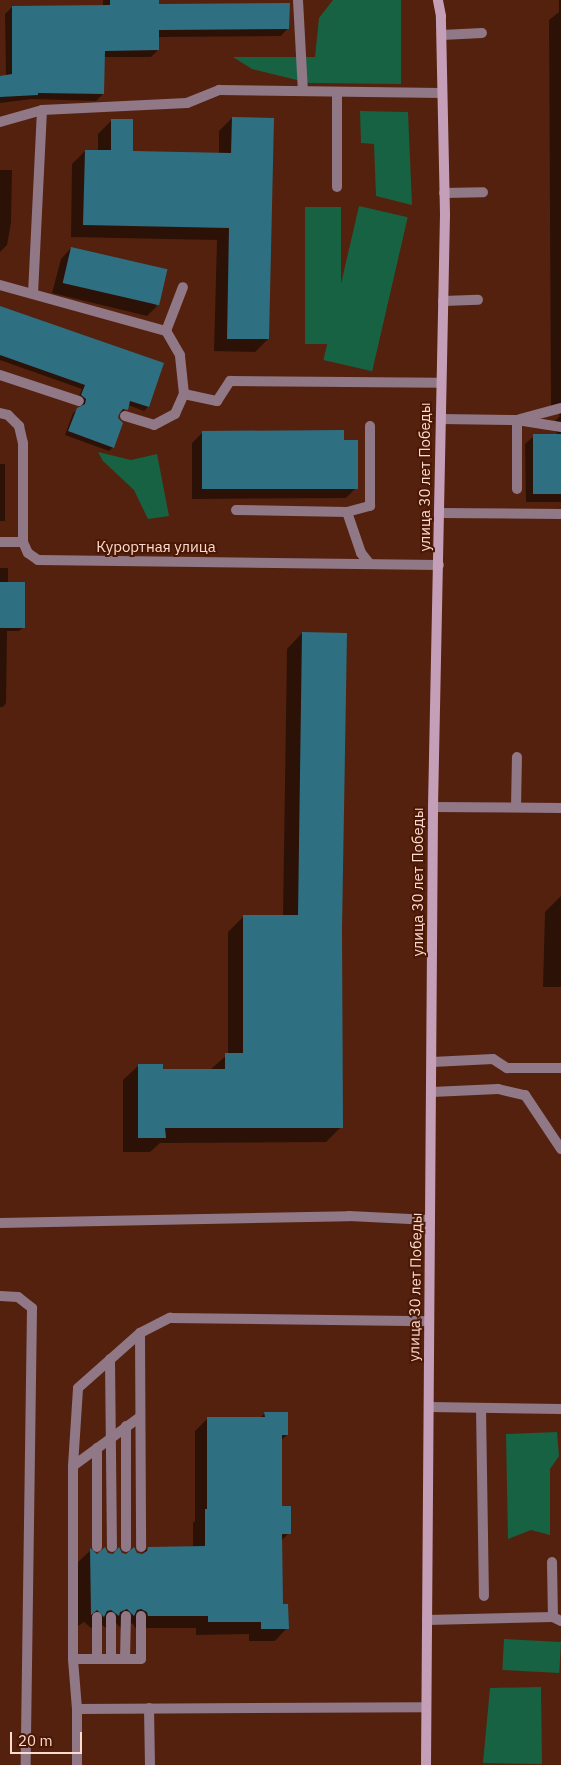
<!DOCTYPE html>
<meta charset="utf-8">
<style>
body{margin:0}
#map{position:relative;width:561px;height:1765px;overflow:hidden;background:#54210e;font-family:"IBM Plex Sans",sans-serif}
div>[style]{position:absolute}
[style*='--x']{left:calc(var(--x)*1px);top:calc(var(--y)*1px);width:calc(var(--w)*1px);rotate:calc(var(--a)*1deg)}
.green>*{inset:0;background:#176242;transform-origin:0 0}
.shadow>*{inset:0;background:#0007;transform-origin:0 0}
.building>*{inset:0;background:#2f6f82;transform-origin:0 0}
.lane>*{height:10px;margin:-5px;padding:0 5px;transform-origin:5px;border-radius:5px;background:#907887}
.street>*{height:10px;margin:-5px;padding:0 5px;transform-origin:5px;border-radius:5px;background:#907887}
.secondary>*{height:10px;margin:-5px;padding:0 5px;transform-origin:5px;border-radius:5px;background:#c59fb7}
span{translate:-50% -50%;white-space:nowrap;text-align:center;line-height:1.15;-webkit-text-stroke:4px #491703;paint-order:stroke}
.street-label{font-size:15px;color:#fddbd0}
.scale{position:absolute;left:10px;top:1732px;width:72px;height:22px;box-sizing:border-box;border:2px solid #fddbd0;border-top:0;padding-left:6px;font-size:15px;line-height:18px;white-space:nowrap;color:#fddbd0;-webkit-text-stroke:4px #491703;paint-order:stroke}
</style>
<div id="map">
<div class="green">
<i style="clip-path:polygon(333px 0,401px 0,401px 84px,309px 83px,252px 69px,233px 57px,315px 57px,319px 18px)"></i>
<i style="clip-path:polygon(360px 111px,408px 112px,412px 205px,376px 196px,374px 144px,361px 143px)"></i>
<i style="left:359px;top:206px;width:50px;height:158px;rotate:13deg"></i>
<i style="left:305px;top:207px;width:36px;height:137px"></i>
<i style="clip-path:polygon(98px 452px,131px 460px,157px 454px,169px 516px,148px 519px,134px 490px,103px 461px)"></i>
<i style="clip-path:polygon(557px 1432px,559px 1456px,550px 1469px,550px 1535px,531px 1530px,508px 1539px,506px 1434px)"></i>
<i style="left:504px;top:1639px;width:57px;height:31px;rotate:3deg"></i>
<i style="clip-path:polygon(541px 1687px,542px 1764px,483px 1763px,490px 1688px)"></i>
</div>
<div class="shadow">
<i style="clip-path:polygon(103px 0,158px 0,158px 5px,288px 28px,281px 36px,158px 37px,158px 50px,151px 57px,104px 57px,103px 94px,96px 101px,32px 99px,0 103px,0 77px,6px 76px,5px 14px,12px 7px,103px 6px)"></i>
<i style="clip-path:polygon(559px 0,561px 0,561px 502px,526px 502px,525px 444px,534px 436px,559px 436px,551px 425px,560px 416px,557px 411px,551px 410px,549px 20px,559px 12px)"></i>
<i style="clip-path:polygon(232px 118px,268px 339px,255px 352px,214px 351px,217px 240px,71px 237px,72px 164px,85px 151px,98px 151px,98px 134px,111px 121px,132px 152px,219px 154px,219px 131px)"></i>
<i style="clip-path:polygon(0 170px,12px 170px,11px 223px,7px 245px,0 252px)"></i>
<i style="clip-path:polygon(71px 248px,157px 306px,147px 316px,52px 293px,61px 259px)"></i>
<i style="clip-path:polygon(0 307px,163px 364px,148px 407px,144px 411px,128px 405px,122px 413px,117px 413px,113px 447px,109px 451px,65px 435px,73px 413px,82px 407px,78px 399px,82px 389px,0 360px)"></i>
<i style="clip-path:polygon(202px 433px,342px 441px,356px 488px,346px 498px,192px 499px,192px 443px)"></i>
<i style="left:0;top:464px;width:5px;height:57px"></i>
<i style="clip-path:polygon(0 568px,8px 568px,8px 583px,23px 628px,19px 631px,7px 631px,6px 703px,3px 707px,0 707px)"></i>
<i style="clip-path:polygon(302px 633px,341px 929px,341px 1127px,326px 1142px,160px 1143px,150px 1152px,123px 1152px,123px 1080px,139px 1065px,162px 1070px,210px 1070px,228px 1054px,228px 932px,244px 916px,283px 916px,287px 649px)"></i>
<i style="clip-path:polygon(561px 896px,561px 987px,543px 987px,545px 912px)"></i>
<i style="clip-path:polygon(265px 1413px,287px 1435px,280px 1441px,281px 1507px,289px 1533px,281px 1541px,281px 1605px,287px 1628px,275px 1641px,249px 1641px,249px 1634px,196px 1635px,196px 1628px,135px 1628px,134px 1625px,128px 1621px,121px 1628px,114px 1621px,106px 1628px,98px 1622px,91px 1628px,84px 1622px,78px 1626px,78px 1562px,91px 1550px,98px 1555px,141px 1555px,148px 1548px,193px 1548px,193px 1523px,195px 1521px,195px 1431px,208px 1418px,260px 1418px)"></i>
</div>
<div class="building">
<i style="clip-path:polygon(110px 0,159px 0,159px 4px,290px 3px,289px 29px,159px 30px,159px 50px,105px 51px,104px 94px,38px 93px,38px 95px,0 97px,0 76px,12px 74px,12px 6px,110px 5px)"></i>
<i style="clip-path:polygon(232px 117px,274px 118px,269px 339px,227px 339px,229px 228px,83px 225px,85px 150px,111px 150px,111px 119px,133px 119px,133px 151px,231px 153px)"></i>
<i style="left:71px;top:247px;width:99px;height:37px;rotate:13deg"></i>
<i style="clip-path:polygon(0 306px,164px 363px,149px 407px,130px 401px,128px 410px,123px 409px,119px 414px,118px 418px,123px 423px,114px 448px,68px 431px,77px 408px,85px 404px,86px 399px,81px 395px,85px 385px,0 355px)"></i>
<i style="clip-path:polygon(344px 430px,344px 440px,358px 440px,358px 489px,202px 489px,202px 431px)"></i>
<i style="left:561px;top:434px;width:60px;height:28px;rotate:90deg"></i>
<i style="left:0;top:582px;width:25px;height:46px"></i>
<i style="clip-path:polygon(302px 632px,347px 633px,342px 929px,343px 1128px,165px 1128px,166px 1138px,138px 1138px,138px 1064px,163px 1064px,163px 1069px,225px 1069px,225px 1053px,243px 1053px,243px 915px,298px 915px)"></i>
<i style="clip-path:polygon(264px 1412px,288px 1412px,288px 1435px,282px 1435px,282px 1506px,291px 1506px,291px 1534px,282px 1534px,283px 1604px,288px 1604px,289px 1629px,261px 1629px,261px 1622px,208px 1622px,208px 1616px,148px 1616px,147px 1612px,141px 1609px,137px 1610px,134px 1616px,127px 1609px,120px 1612px,119px 1616px,111px 1610px,107px 1611px,104px 1617px,97px 1610px,91px 1615px,90px 1548px,97px 1554px,105px 1547px,108px 1553px,113px 1554px,119px 1547px,122px 1553px,126px 1554px,134px 1547px,137px 1553px,142px 1554px,147px 1551px,148px 1547px,205px 1546px,205px 1509px,207px 1509px,207px 1417px,265px 1417px)"></i>
</div>
<div class="lane">
<i style="--x:298;--y:0;--w:91;--a:86.9"></i>
<i style="--x:442;--y:35;--w:40;--a:-2.9"></i>
<i style="--x:337;--y:92;--w:95;--a:90"></i>
<i style="--x:0;--y:122;--w:44;--a:-15.9"></i>
<i style="--x:42;--y:110;--w:145;--a:-2.8"></i>
<i style="--x:187;--y:103;--w:35;--a:-22"></i>
<i style="--x:219;--y:90;--w:223;--a:0.8"></i>
<i style="--x:444;--y:193;--w:39;--a:-1"></i>
<i style="--x:0;--y:285;--w:172;--a:15.5"></i>
<i style="--x:166;--y:331;--w:47;--a:-68.9"></i>
<i style="--x:33;--y:294;--w:184;--a:-87.2"></i>
<i style="--x:443;--y:301;--w:35;--a:-2"></i>
<i style="--x:0;--y:375;--w:83;--a:18.2"></i>
<i style="--x:184;--y:394;--w:34;--a:12"></i>
<i style="--x:217;--y:401;--w:24;--a:-57"></i>
<i style="--x:230;--y:381;--w:210;--a:0.5"></i>
<i style="--x:125;--y:416;--w:30;--a:17"></i>
<i style="--x:154;--y:425;--w:24;--a:-28"></i>
<i style="--x:175;--y:414;--w:22;--a:-66"></i>
<i style="--x:184;--y:394;--w:39;--a:-96"></i>
<i style="--x:180;--y:355;--w:28;--a:-120"></i>
<i style="--x:441;--y:419;--w:76;--a:0.8"></i>
<i style="--x:517;--y:420;--w:45;--a:9"></i>
<i style="--x:520;--y:419;--w:42;--a:-15"></i>
<i style="--x:517;--y:489;--w:69;--a:-90"></i>
<i style="--x:236;--y:510;--w:111;--a:1"></i>
<i style="--x:347;--y:512;--w:24;--a:-15"></i>
<i style="--x:370;--y:506;--w:80;--a:-90"></i>
<i style="--x:347;--y:512;--w:43;--a:71.1"></i>
<i style="--x:361;--y:553;--w:13;--a:51"></i>
<i style="--x:439;--y:513;--w:122;--a:0.5"></i>
<i style="--x:0;--y:542;--w:23;--a:0"></i>
<i style="--x:516;--y:807;--w:50;--a:-88.9"></i>
<i style="--x:432;--y:1062;--w:61;--a:-2.8"></i>
<i style="--x:493;--y:1059;--w:17;--a:33"></i>
<i style="--x:507;--y:1068;--w:54;--a:0"></i>
<i style="--x:432;--y:1092;--w:66;--a:-2.6"></i>
<i style="--x:498;--y:1089;--w:28;--a:13"></i>
<i style="--x:525;--y:1095;--w:65;--a:56.3"></i>
<i style="--x:0;--y:1223;--w:349;--a:-1.1"></i>
<i style="--x:349;--y:1216;--w:81;--a:2.8"></i>
<i style="--x:0;--y:1296;--w:18;--a:3"></i>
<i style="--x:18;--y:1297;--w:18;--a:38"></i>
<i style="--x:32;--y:1308;--w:457;--a:90.8"></i>
<i style="--x:140;--y:1333;--w:214;--a:89.7"></i>
<i style="--x:110;--y:1359;--w:188;--a:89.4"></i>
<i style="--x:429;--y:1407;--w:132;--a:0.9"></i>
<i style="--x:481;--y:1408;--w:188;--a:89.1"></i>
<i style="--x:126;--y:1426;--w:121;--a:90"></i>
<i style="--x:97;--y:1448;--w:99;--a:90"></i>
<i style="--x:73;--y:1466;--w:83;--a:-36.2"></i>
<i style="--x:552;--y:1562;--w:55;--a:89"></i>
<i style="--x:427;--y:1620;--w:126;--a:-1.4"></i>
<i style="--x:553;--y:1617;--w:9;--a:27"></i>
<i style="--x:73;--y:1659;--w:68;--a:0"></i>
<i style="--x:141;--y:1659;--w:43;--a:-90"></i>
<i style="--x:97;--y:1659;--w:42;--a:-90"></i>
<i style="--x:111;--y:1659;--w:42;--a:-90"></i>
<i style="--x:125;--y:1659;--w:43;--a:-88.7"></i>
<i style="--x:149;--y:1708;--w:57;--a:89"></i>
<i style="--x:77;--y:1709;--w:349;--a:-0.3"></i>
<i style="--x:77;--y:1765;--w:56;--a:-90"></i>
<i style="--x:77;--y:1709;--w:50;--a:-94.6"></i>
<i style="--x:73;--y:1659;--w:193;--a:-90"></i>
<i style="--x:73;--y:1466;--w:78;--a:-86.3"></i>
<i style="--x:78;--y:1388;--w:83;--a:-41.6"></i>
<i style="--x:140;--y:1333;--w:34;--a:-27"></i>
<i style="--x:170;--y:1318;--w:259;--a:0.7"></i>
</div>
<div class="street">
<i style="--x:0;--y:413;--w:8;--a:14"></i>
<i style="--x:8;--y:415;--w:16;--a:45"></i>
<i style="--x:19;--y:426;--w:17;--a:77"></i>
<i style="--x:23;--y:443;--w:99;--a:90"></i>
<i style="--x:23;--y:542;--w:12;--a:66"></i>
<i style="--x:28;--y:553;--w:12;--a:35"></i>
<i style="--x:38;--y:560;--w:401;--a:0.7"></i>
<i style="--x:433;--y:807;--w:128;--a:0.4"></i>
</div>
<div class="secondary">
<i style="--x:426;--y:1765;--w:958;--a:-89.58"></i>
<i style="--x:433;--y:807;--w:593;--a:-88.84"></i>
<i style="--x:445;--y:214;--w:198;--a:-91.2"></i>
<i style="--x:441;--y:16;--w:16;--a:-101"></i>
</div>
<div class="street-label">
<span style="left:425px;top:477px;rotate:-90deg">улица 30 лет Победы</span>
<span style="left:156px;top:547px">Курортная улица</span>
<span style="left:418px;top:882px;rotate:-90deg">улица 30 лет Победы</span>
<span style="left:415px;top:1287px;rotate:-89deg">улица 30 лет Победы</span>
</div>
<div class="scale">20 m</div>
</div>
